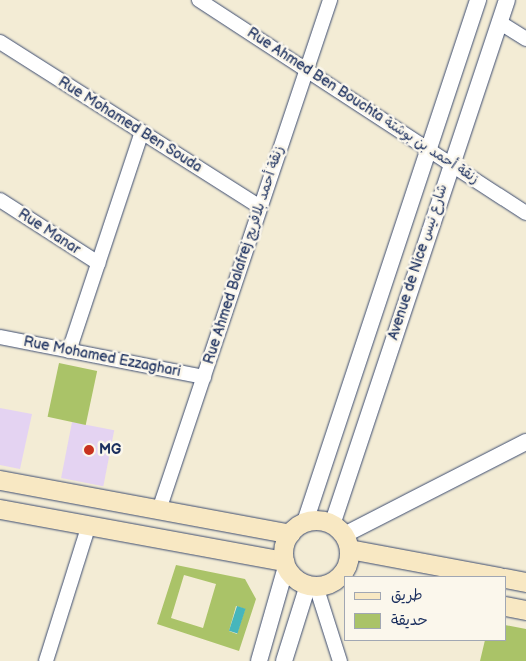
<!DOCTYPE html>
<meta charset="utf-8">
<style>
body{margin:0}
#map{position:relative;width:526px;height:661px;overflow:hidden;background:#f3ecd5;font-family:"Balsamiq Sans","Playpen Sans Arabic",sans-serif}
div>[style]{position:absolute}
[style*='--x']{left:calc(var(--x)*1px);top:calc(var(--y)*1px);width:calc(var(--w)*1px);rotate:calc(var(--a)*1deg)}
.built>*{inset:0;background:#e4d3f2;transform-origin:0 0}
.green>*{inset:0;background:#aac368;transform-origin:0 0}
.water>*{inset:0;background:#46b6bc;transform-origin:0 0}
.roads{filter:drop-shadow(0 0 1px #3b4b70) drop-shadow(0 0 1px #3b4b70)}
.minor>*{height:14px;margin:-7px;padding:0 7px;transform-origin:7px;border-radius:7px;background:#fff}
.tertiary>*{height:16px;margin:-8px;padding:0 8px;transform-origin:8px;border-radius:8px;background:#fff}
.secondary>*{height:19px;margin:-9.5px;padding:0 9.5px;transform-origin:9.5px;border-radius:9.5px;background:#f8e8c3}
.secondary>.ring{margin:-9.5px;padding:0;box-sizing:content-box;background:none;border:19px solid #f8e8c3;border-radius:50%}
.dots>*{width:14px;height:14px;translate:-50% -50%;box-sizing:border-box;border:2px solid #fbf7ec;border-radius:50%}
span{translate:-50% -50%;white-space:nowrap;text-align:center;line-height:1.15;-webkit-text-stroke:5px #fbf7ec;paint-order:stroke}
.street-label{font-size:14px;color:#1b2f5e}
.poi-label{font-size:14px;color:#1b2f5e;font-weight:700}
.left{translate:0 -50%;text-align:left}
.legend{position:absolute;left:344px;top:576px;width:162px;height:65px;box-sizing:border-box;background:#fbf7ec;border:1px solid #a1a7b3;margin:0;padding:6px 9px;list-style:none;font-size:15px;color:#1b2f5e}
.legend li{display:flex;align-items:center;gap:10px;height:25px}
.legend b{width:25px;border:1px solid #a1a7b3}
</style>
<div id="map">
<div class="built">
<i style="clip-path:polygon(0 408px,32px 414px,20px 469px,0 465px)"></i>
<i style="left:72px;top:422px;width:43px;height:57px;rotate:11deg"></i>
</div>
<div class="green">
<i style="left:59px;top:363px;width:39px;height:55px;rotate:12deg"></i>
<i style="clip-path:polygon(evenodd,176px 565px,245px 579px,256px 599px,239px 651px,157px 624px,176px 565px,184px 575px,216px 584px,203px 628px,171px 618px,184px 575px,176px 565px,236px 606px,245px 609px,237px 634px,229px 631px,236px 606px)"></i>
<i style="clip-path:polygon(505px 625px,526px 629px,526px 661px,480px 661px,485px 640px,505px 640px)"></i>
</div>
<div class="water">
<i style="left:237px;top:606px;width:9px;height:26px;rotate:18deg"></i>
</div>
<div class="roads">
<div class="minor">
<i style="--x:199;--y:0;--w:390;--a:33.1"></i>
<i style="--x:499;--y:22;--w:32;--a:32"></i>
<i style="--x:0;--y:42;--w:308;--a:32.4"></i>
<i style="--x:0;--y:200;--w:117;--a:32.7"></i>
<i style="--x:0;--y:337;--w:208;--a:11.1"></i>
<i style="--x:69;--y:351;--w:231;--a:-71.6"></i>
<i style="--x:159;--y:510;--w:538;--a:-71.46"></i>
<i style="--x:316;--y:586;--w:79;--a:72.3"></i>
<i style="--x:46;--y:661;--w:143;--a:-72.5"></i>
</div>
<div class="tertiary">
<i style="--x:305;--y:522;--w:550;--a:-71.66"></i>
<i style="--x:332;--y:525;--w:553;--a:-71.57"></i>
<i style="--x:344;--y:535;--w:204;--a:-27.1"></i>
<i style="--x:259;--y:661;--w:98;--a:-74"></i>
<i style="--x:284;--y:661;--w:80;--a:-72.5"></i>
</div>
<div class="secondary">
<i style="--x:0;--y:480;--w:295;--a:10.5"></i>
<i style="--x:0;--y:509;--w:289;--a:10.4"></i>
<i class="ring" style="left:283px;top:520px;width:47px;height:47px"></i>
<i style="--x:349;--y:549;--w:153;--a:10.6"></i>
<i style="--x:505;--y:578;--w:21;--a:11"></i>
<i style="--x:505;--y:606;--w:21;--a:11"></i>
</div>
</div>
<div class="dots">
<i style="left:89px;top:450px;background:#c8321e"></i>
</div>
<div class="street-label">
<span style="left:363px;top:106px;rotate:33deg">Rue Ahmed Ben Bouchta زنقة أحمد بن بوشتة</span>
<span style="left:130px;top:125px;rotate:32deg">Rue Mohamed Ben Souda</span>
<span style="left:49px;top:232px;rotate:33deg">Rue Manar</span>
<span style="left:244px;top:255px;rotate:-72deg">Rue Ahmed Balafrej زنقة أحمد بلافريج</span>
<span style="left:418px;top:262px;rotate:-72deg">Avenue de Nice شارع نيس</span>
<span style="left:102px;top:357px;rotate:11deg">Rue Mohamed Ezzaghari</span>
</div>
<div class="poi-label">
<span class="left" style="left:99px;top:450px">MG</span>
</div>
<ul class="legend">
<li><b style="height:6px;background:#f8e8c3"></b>طريق</li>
<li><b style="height:14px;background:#aac368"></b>حديقة</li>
</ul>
</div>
